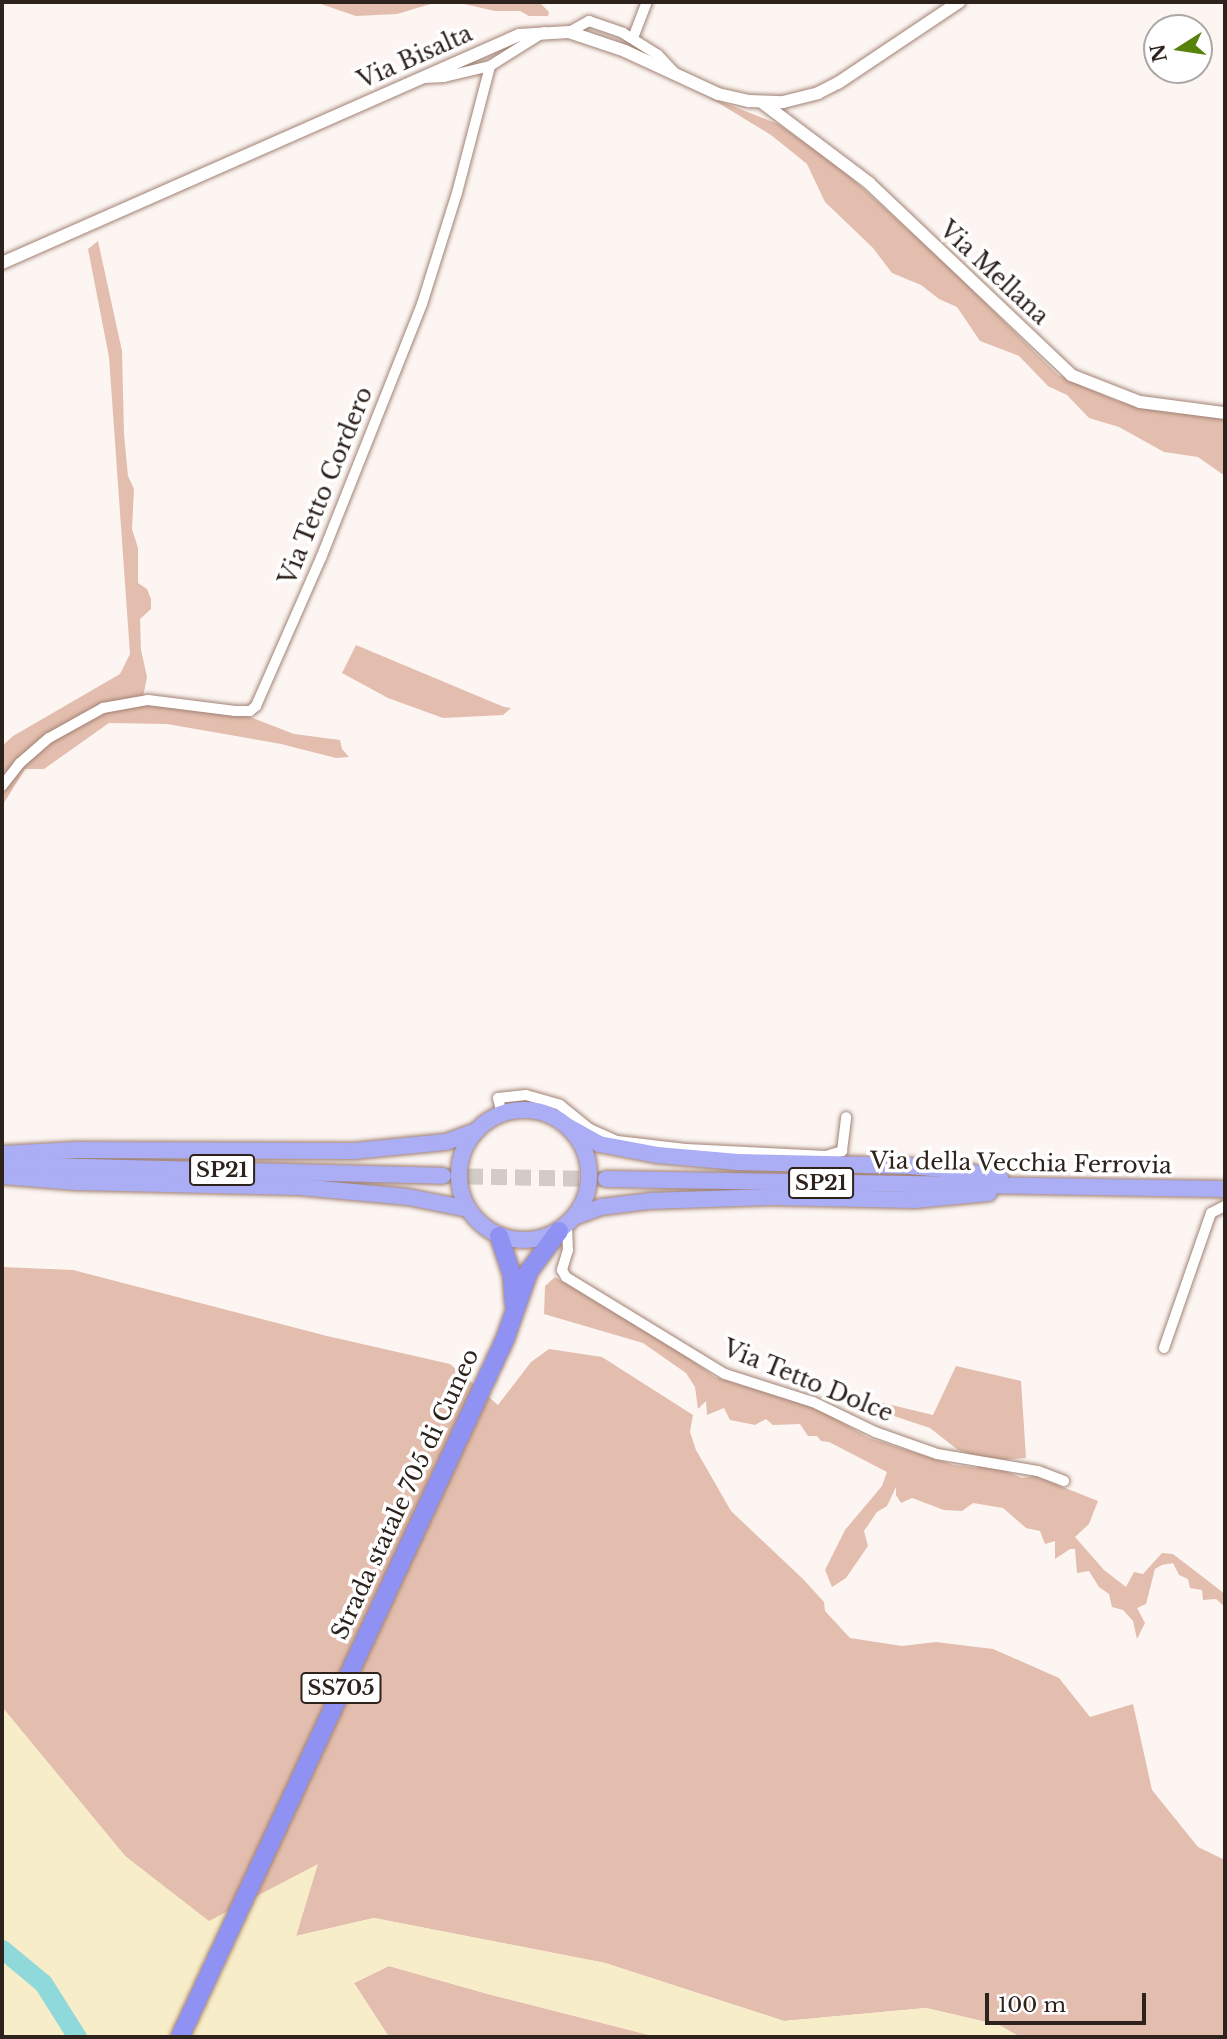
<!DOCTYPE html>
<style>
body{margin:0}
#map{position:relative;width:1227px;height:2039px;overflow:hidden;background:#fcf5f2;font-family:"Libre Baskerville",serif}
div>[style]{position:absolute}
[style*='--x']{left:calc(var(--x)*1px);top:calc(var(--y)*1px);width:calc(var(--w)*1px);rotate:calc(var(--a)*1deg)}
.green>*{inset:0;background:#e3beae}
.sand>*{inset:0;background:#f7edc8}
.river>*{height:19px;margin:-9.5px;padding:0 9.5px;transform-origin:9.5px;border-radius:9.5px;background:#90d9db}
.primary-tunnel>*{height:16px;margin-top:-8px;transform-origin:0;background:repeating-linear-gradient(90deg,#d3cbc7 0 16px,transparent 0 24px)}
.roads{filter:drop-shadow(0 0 2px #a18274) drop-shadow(0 0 2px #a18274)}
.minor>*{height:10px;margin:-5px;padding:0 5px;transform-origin:5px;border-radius:5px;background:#fff}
.tertiary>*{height:12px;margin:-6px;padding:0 6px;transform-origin:6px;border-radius:6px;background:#fff}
.primary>*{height:16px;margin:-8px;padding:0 8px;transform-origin:8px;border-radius:8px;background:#abadf5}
.primary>.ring{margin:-8px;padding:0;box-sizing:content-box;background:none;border:16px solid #abadf5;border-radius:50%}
.trunk>*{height:18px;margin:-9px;padding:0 9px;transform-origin:9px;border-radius:9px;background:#8f92f2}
span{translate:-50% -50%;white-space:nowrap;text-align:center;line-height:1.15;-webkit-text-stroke:7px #fff;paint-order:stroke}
.shield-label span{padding:2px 5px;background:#fff;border:2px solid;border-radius:5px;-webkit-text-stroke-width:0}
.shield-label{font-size:21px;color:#2e221c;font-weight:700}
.street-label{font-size:23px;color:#2e221c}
.frame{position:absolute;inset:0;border:4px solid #2e221c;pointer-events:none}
.north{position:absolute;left:1143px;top:14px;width:70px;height:70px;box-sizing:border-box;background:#fff;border:2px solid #aba7a4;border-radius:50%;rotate:258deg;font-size:19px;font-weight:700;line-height:28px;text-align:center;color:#2e221c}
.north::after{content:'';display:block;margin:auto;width:24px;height:32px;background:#57820c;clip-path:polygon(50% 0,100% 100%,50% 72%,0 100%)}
.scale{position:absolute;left:985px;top:1993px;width:161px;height:32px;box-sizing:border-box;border:4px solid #2e221c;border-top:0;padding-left:9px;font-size:21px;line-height:24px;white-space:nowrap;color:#2e221c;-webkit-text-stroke:5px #fff;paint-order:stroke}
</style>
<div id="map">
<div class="green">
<i style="clip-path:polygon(315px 2px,454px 2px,434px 3px,397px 14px,356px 16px)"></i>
<i style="clip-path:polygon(455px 2px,539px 2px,549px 12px,548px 16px,529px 16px,520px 11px,495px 11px)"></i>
<i style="clip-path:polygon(707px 96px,778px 124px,836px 164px,948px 266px,1058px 375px,1117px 401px,1225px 417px,1225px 476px,1198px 457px,1164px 452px,1119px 427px,1089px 418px,1067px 395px,1048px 386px,1019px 356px,980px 341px,957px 307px,939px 299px,921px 285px,892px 273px,873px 248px,825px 202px,807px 164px,771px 135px)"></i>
<i style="clip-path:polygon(98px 241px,122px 351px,124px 434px,128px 476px,134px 489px,132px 529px,138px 548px,138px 583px,147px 589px,151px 599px,151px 609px,140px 619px,141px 650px,147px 677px,142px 702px,250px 717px,294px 734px,340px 740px,342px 749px,349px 757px,336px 758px,281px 744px,167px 724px,109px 723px,44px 769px,25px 769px,2px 806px,2px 746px,13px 736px,120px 674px,130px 654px,109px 357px,88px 249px)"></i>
<i style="clip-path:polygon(356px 645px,504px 707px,511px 708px,503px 715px,443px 718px,388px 698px,342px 673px)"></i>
<i style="clip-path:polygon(2px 1267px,73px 1270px,327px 1336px,450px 1364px,498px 1405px,531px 1362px,549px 1349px,602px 1357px,693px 1415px,690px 1432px,696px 1450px,731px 1511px,804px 1580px,824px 1602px,825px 1611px,850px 1638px,902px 1646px,936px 1642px,993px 1649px,1059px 1678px,1090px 1717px,1133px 1704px,1152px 1790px,1198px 1847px,1225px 1860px,1225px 2037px,1020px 2037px,999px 2025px,926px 2008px,784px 2021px,605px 1963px,374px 1918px,296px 1936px,317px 1865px,209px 1922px,125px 1856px,2px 1707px)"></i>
<i style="clip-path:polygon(555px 1277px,676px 1349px,715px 1377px,818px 1409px,869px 1438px,954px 1465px,978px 1468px,978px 1457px,958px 1450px,930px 1428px,891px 1415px,878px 1416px,869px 1412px,871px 1400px,933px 1415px,956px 1366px,1021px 1381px,1026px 1458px,1000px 1460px,1000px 1469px,1022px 1478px,1035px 1476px,1098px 1501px,1089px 1524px,1075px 1537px,1104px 1570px,1126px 1587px,1134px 1572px,1143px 1574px,1162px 1553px,1173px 1554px,1225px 1594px,1225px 1607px,1216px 1599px,1203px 1600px,1202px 1590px,1190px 1588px,1188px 1579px,1179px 1575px,1173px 1563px,1162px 1565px,1155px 1569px,1146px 1604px,1137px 1608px,1145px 1623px,1137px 1639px,1133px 1621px,1123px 1610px,1112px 1607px,1109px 1594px,1099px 1587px,1089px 1571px,1077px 1573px,1075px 1549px,1070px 1549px,1055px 1559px,1055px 1541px,1045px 1544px,1040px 1531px,1026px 1528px,1003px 1508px,973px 1503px,962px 1511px,944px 1510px,912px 1498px,901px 1503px,896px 1495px,896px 1487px,887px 1506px,877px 1512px,864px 1531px,868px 1546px,846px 1578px,832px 1587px,825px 1570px,845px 1530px,882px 1486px,887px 1472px,829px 1442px,821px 1441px,817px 1436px,808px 1436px,800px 1424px,773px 1425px,766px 1419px,755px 1425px,730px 1420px,724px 1408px,707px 1415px,706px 1401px,698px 1409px,695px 1387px,686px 1373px,643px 1343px,544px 1314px,545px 1286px)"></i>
<i style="clip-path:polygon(389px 1966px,488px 1994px,657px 2037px,389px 2037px,354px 1983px)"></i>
</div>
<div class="sand">
<i style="clip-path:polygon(2px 1707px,125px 1856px,209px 1921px,318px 1864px,296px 1936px,374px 1918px,605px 1963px,784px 2021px,926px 2008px,999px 2025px,1020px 2037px,657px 2037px,488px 1994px,389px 1966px,354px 1983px,389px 2037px,2px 2037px)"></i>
</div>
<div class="river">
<i style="--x:2;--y:1949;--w:53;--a:39.7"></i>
<i style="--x:43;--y:1983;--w:64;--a:57.8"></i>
</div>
<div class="primary-tunnel">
<i style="--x:443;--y:1176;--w:163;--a:1.1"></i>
</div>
<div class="roads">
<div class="minor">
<i style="--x:569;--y:32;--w:23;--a:-29"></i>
<i style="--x:589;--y:21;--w:36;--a:19"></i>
<i style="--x:623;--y:33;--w:41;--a:32.2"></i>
<i style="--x:658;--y:55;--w:25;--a:47"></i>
<i style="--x:633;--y:38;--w:39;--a:-69"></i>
<i style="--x:424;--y:78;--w:20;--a:-3"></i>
<i style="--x:444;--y:77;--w:47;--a:-13.4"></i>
<i style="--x:2;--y:786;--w:29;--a:-52"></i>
<i style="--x:20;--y:763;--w:38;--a:-41"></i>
<i style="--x:49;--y:738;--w:62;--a:-29.1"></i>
<i style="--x:103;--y:708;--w:46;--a:-10.1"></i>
<i style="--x:148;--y:700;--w:88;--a:7.2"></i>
<i style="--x:235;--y:711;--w:15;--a:0"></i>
<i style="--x:250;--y:711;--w:8;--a:-40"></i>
<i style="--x:256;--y:706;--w:162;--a:-66.3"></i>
<i style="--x:321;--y:558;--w:273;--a:-68.3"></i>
<i style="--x:422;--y:304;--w:116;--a:-72.5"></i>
<i style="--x:457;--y:193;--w:131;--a:-75.4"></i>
<i style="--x:490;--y:66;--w:64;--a:-32.2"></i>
<i style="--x:502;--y:1114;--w:16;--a:-104"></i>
<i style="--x:498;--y:1098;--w:28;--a:-6"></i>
<i style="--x:526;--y:1095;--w:35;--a:16"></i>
<i style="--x:560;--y:1105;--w:38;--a:39"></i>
<i style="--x:590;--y:1129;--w:30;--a:24"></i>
<i style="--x:617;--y:1141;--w:69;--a:6.6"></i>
<i style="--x:686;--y:1149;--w:140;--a:2.9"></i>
<i style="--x:826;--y:1156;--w:17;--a:-17"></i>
<i style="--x:842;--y:1151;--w:34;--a:-83"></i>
<i style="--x:567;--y:1224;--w:26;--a:88"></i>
<i style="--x:568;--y:1250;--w:21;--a:107"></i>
<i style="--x:562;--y:1270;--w:8;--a:60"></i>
<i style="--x:566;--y:1277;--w:186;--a:31.4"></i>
<i style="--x:725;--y:1374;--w:92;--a:17.7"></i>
<i style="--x:813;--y:1402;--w:69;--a:25.8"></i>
<i style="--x:875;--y:1432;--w:66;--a:19.5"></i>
<i style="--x:937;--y:1454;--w:102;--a:9.6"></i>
<i style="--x:1038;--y:1471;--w:28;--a:21"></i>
<i style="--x:1164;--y:1348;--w:143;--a:-70.8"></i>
<i style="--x:1211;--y:1213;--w:16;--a:-27"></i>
</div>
<div class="tertiary">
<i style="--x:763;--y:103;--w:133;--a:37"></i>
<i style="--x:869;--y:183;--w:279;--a:43.5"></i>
<i style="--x:1071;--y:375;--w:74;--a:21.4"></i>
<i style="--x:1140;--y:402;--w:86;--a:7.4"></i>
<i style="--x:2;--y:263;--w:565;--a:-23.8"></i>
<i style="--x:519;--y:35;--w:50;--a:-3.4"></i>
<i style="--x:569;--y:32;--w:59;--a:18.7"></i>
<i style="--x:625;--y:51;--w:102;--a:24.8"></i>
<i style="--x:718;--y:94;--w:32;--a:13"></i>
<i style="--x:749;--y:101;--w:34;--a:2"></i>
<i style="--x:783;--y:102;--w:36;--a:-14"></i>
<i style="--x:818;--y:93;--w:22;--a:-27"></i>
<i style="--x:838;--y:83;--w:146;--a:-33.8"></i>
</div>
<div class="primary">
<i class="ring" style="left:459px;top:1110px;width:114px;height:114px"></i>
<i style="--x:567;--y:1126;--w:37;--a:29"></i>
<i style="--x:599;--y:1144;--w:59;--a:10.7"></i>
<i style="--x:657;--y:1155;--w:81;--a:4.9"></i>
<i style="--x:738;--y:1162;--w:172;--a:1.3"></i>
<i style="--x:910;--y:1166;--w:55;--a:5.2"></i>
<i style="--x:965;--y:1171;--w:36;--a:11"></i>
<i style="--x:2;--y:1154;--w:74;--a:-3.1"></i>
<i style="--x:76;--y:1150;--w:278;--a:0.2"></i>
<i style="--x:354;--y:1151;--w:92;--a:-5.6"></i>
<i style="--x:446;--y:1142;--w:32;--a:-20"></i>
<i style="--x:2;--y:1165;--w:441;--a:1.4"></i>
<i style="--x:2;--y:1176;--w:74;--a:4.6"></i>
<i style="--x:76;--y:1182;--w:224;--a:1.3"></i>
<i style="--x:300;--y:1187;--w:108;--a:5.3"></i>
<i style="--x:408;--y:1197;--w:61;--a:11.3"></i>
<i style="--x:606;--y:1179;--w:619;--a:0.93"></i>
<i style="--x:574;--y:1217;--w:29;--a:-20"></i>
<i style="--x:601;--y:1207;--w:48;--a:-7.1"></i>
<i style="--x:649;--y:1201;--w:121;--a:-1.9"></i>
<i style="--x:770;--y:1197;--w:145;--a:1.2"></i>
<i style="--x:915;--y:1200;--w:74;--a:-5.4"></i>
</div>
<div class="trunk">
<i style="--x:499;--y:1236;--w:41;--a:71.6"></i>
<i style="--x:512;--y:1275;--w:28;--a:86"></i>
<i style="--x:180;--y:2037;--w:770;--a:-65.03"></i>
<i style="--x:505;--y:1339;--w:72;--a:-70.6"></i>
<i style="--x:529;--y:1271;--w:50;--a:-53.1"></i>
</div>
</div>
<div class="shield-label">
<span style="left:222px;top:1170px">SP21</span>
<span style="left:821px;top:1183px">SP21</span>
<span style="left:341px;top:1688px">SS705</span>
</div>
<div class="street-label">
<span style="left:415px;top:57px;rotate:-24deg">Via Bisalta</span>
<span style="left:994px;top:273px;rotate:43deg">Via Mellana</span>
<span style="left:326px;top:486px;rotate:-68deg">Via Tetto Cordero</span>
<span style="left:1021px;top:1163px;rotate:1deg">Via della Vecchia Ferrovia</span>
<span style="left:808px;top:1381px;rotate:22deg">Via Tetto Dolce</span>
<span style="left:405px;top:1494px;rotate:-65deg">Strada statale 705 di Cuneo</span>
</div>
<div class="frame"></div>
<div class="north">N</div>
<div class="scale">100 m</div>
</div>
